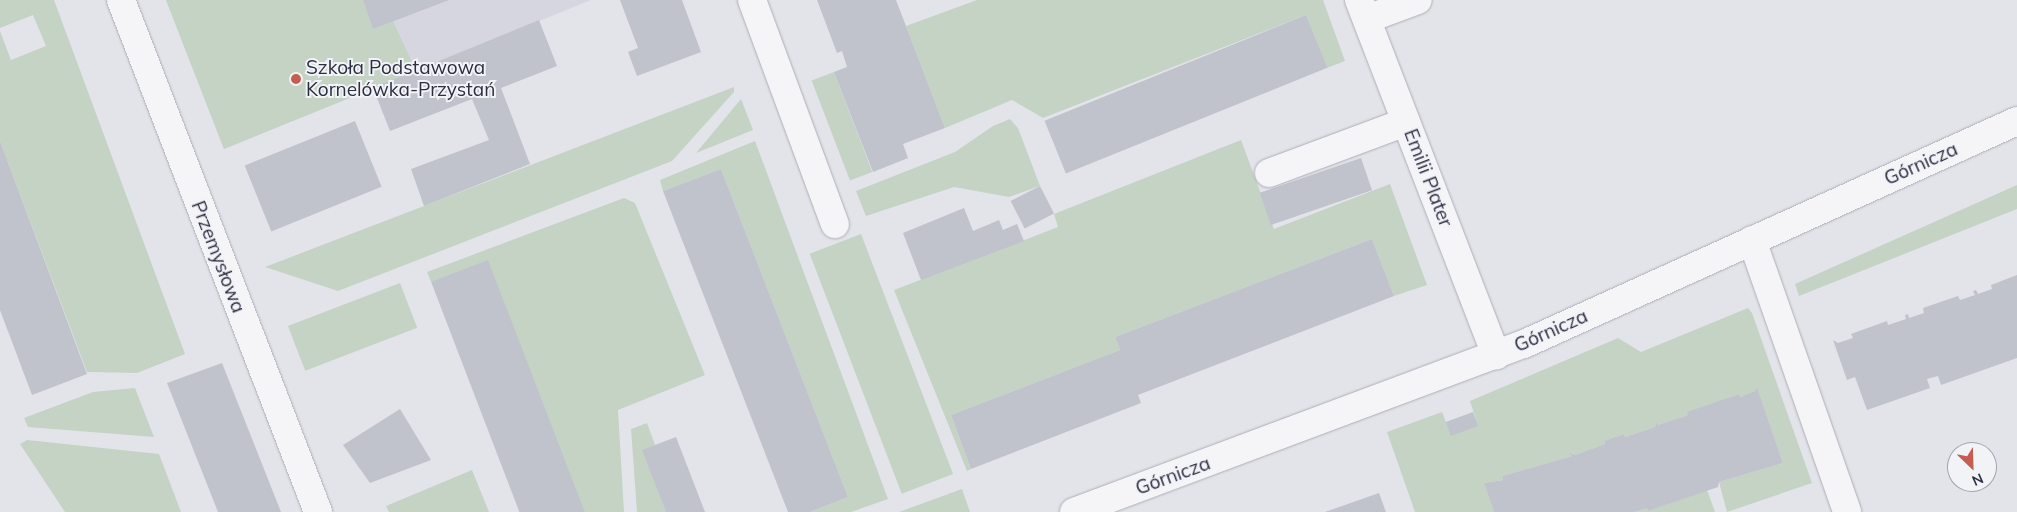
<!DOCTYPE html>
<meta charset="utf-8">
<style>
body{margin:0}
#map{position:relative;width:2017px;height:512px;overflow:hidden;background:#e3e4ea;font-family:Mulish,sans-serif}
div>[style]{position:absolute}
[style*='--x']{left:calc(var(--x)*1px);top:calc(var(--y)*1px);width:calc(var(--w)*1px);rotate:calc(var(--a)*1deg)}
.built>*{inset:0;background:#d5d6df}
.green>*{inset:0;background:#c4d3c4;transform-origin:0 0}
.building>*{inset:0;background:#c0c2cc;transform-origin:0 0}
.roads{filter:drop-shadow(0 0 1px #acadb7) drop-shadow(0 0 1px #acadb7)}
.minor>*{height:28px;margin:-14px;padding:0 14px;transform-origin:14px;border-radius:14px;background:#f5f5f8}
.dots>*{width:14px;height:14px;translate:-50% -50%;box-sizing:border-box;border:2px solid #f2f3f7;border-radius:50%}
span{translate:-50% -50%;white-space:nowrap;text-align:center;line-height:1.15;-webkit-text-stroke:4px #f2f3f7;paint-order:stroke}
.poi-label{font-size:19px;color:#2c2e41}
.left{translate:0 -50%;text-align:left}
.street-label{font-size:19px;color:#2c2e41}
.north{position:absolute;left:1947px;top:442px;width:50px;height:50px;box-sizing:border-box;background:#f2f3f7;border:1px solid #a3a4ae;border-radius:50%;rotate:156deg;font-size:14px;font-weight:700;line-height:20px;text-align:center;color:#2c2e41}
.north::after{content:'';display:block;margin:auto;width:18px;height:22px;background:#c65d51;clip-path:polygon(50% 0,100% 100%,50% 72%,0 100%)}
</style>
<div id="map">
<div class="built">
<i style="clip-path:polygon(166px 0,591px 0,224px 149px)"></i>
</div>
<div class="green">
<i style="clip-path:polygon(0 0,54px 0,185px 354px,137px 373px,87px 372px,0 141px,0 31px,11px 60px,46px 46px,33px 15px,0 28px)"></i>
<i style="clip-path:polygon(166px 0,363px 0,373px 29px,393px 21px,416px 71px,224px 149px)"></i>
<i style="clip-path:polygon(977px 0,1323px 0,1345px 61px,1327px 68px,1306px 15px,1043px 118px,1012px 100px,945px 128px,906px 26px)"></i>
<i style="left:834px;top:72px;width:107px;height:24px;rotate:69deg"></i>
<i style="clip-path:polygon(734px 87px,734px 92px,672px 161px,338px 291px,265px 267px)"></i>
<i style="clip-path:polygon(741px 99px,753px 130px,696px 153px)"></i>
<i style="clip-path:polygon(1010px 119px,1018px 128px,1040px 186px,1009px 197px,954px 187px,866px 216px,856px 191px,955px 152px,993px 126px)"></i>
<i style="clip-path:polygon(1241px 140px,1274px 229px,1390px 184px,1427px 285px,1394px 296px,1372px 239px,1115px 337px,1120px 350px,951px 415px,971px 469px,967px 471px,894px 290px,1058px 227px,1054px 214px)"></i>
<i style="clip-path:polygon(755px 141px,888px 499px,851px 512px,810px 512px,848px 497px,721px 169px,663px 191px,660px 180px)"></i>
<i style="clip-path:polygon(2017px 185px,2017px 209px,1799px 296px,1795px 284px)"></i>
<i style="clip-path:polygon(624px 198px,635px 203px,705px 375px,618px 410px,624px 512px,584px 512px,488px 261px,431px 282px,427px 272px)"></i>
<i style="left:861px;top:234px;width:257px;height:55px;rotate:69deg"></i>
<i style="left:400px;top:283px;width:48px;height:120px;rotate:69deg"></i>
<i style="clip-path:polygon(1748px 308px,1752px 313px,1812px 483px,1727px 512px,1719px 482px,1783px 463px,1757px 387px,1755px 391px,1740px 397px,1739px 394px,1688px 412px,1688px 415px,1658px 425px,1657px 423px,1655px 427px,1625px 437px,1624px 434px,1604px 441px,1605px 444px,1575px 455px,1571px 452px,1572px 456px,1502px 476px,1503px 480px,1484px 483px,1494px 512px,1415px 512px,1387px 432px,1442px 412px,1451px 435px,1478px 426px,1470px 401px,1618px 338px,1641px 352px)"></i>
<i style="clip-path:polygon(135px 388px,154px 437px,28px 427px,24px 418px,93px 392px)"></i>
<i style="clip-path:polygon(647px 423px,655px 445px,643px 450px,666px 512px,637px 512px,631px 429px)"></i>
<i style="clip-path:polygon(27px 440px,159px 454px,181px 512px,65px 512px,20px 444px)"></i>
<i style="clip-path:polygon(472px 470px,489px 512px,389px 512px,386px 506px)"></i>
<i style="clip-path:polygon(962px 489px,970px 512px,899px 512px)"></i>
<i style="clip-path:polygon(1707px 490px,1715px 512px,1634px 512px,1647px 508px,1648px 511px)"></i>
</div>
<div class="building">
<i style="clip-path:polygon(363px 0,449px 0,373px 29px)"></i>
<i style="clip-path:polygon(620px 0,682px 0,701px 52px,637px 76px,628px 52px,638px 48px)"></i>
<i style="clip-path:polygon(817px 0,896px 0,945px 128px,903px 144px,908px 158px,873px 172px,834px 72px,847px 67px,842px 51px,837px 53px)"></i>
<i style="left:1306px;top:15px;width:57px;height:282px;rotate:68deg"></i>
<i style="clip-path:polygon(539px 20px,557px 66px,501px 88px,530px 164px,424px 206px,411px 169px,489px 140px,472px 99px,390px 131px,373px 88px)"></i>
<i style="left:355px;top:121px;width:71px;height:119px;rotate:68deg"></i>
<i style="clip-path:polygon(0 141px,87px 374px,32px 395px,0 310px)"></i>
<i style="left:1361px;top:158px;width:34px;height:107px;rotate:71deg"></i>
<i style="clip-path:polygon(721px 169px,848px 497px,810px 512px,788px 512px,663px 191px)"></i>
<i style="left:1040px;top:186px;width:31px;height:33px;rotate:63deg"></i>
<i style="clip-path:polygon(964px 208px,973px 231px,999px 220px,1003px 230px,1017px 224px,1024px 241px,921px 280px,903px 233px)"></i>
<i style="clip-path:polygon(1372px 239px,1394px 296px,1138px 395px,1141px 403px,971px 469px,951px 415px,1120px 350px,1115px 337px)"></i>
<i style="left:488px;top:260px;width:270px;height:61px;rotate:69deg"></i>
<i style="clip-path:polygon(2017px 275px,2017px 358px,1941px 385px,1938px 376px,1927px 379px,1930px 388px,1867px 410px,1855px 377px,1847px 380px,1833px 340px,1838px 343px,1853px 338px,1851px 334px,1887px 321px,1888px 325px,1906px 319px,1905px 315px,1908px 314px,1909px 318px,1924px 313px,1923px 308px,1958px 296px,1960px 300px,1975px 295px,1973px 291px,1976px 290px,1978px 294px,1992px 289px,1991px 285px)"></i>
<i style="clip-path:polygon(222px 363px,281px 512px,218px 512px,167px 383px)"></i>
<i style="clip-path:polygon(1757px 387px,1783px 463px,1719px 482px,1718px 487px,1648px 511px,1647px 508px,1634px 512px,1494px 512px,1484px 483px,1503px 480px,1502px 476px,1572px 456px,1570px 452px,1575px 455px,1605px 444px,1604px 441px,1624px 434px,1625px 437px,1655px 427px,1657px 422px,1658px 425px,1688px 415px,1687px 412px,1739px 394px,1740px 397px,1755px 391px)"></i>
<i style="clip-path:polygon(400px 409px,431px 460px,370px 483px,343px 445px)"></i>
<i style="left:1473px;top:412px;width:15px;height:29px;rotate:70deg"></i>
<i style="clip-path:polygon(676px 437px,705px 512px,666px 512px,642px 450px)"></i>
<i style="clip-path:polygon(1379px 493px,1386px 512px,1325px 512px)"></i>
</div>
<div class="roads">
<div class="minor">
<i style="--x:121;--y:0;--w:549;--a:68.95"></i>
<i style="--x:752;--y:0;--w:239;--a:69.7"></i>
<i style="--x:1359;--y:0;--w:381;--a:68.9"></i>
<i style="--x:1367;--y:19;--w:54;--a:-20.4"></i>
<i style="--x:1269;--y:173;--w:146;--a:-20.4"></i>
<i style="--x:1752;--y:240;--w:288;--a:70.7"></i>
<i style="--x:1074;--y:512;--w:480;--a:-20.5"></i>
<i style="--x:1524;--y:344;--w:541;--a:-24.34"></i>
</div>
</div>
<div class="dots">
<i style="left:296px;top:79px;background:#c65d51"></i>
</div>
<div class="poi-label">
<span class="left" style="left:306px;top:79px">Szkoła Podstawowa<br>Kornelówka-Przystań</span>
</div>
<div class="street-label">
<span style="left:1921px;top:164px;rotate:-24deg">Górnicza</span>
<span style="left:1428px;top:178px;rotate:69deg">Emilii Plater</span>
<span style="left:218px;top:257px;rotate:69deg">Przemysłowa</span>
<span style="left:1551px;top:331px;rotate:-24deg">Górnicza</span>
<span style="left:1173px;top:476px;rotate:-20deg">Górnicza</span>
</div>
<div class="north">N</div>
</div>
